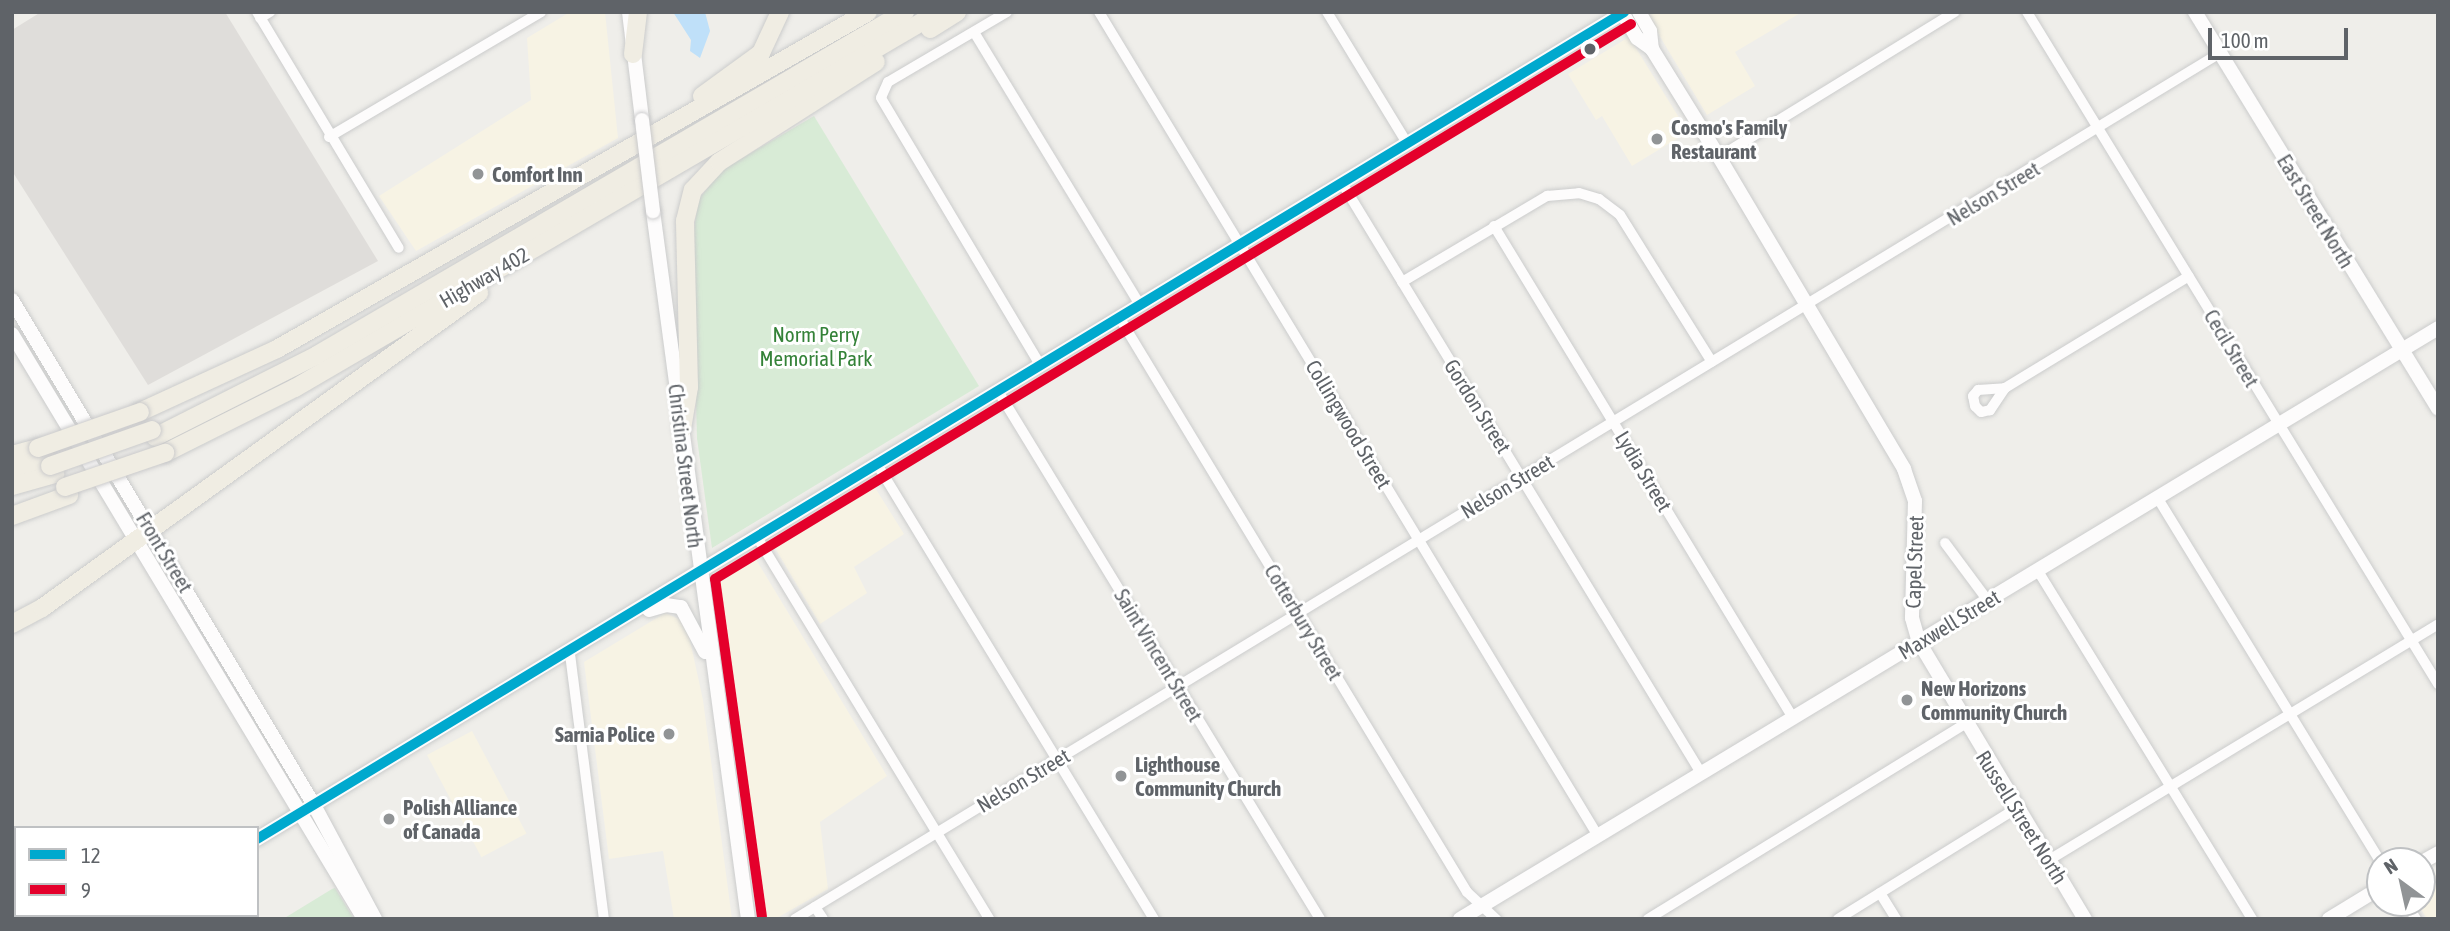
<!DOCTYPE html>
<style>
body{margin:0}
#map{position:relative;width:2450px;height:931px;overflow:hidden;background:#efeeea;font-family:"Asap Condensed",sans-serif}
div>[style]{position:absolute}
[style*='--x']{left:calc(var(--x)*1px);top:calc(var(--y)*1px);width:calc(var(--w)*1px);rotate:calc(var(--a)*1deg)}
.commercial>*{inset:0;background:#f7f3e4;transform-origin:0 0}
.industrial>*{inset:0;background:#dfddda}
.green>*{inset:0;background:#d8ebd6}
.water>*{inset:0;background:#bfe0f9}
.roads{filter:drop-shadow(0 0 2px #cbcccc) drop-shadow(0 0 2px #cbcccc)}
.street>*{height:10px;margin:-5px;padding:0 5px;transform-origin:5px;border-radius:5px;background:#fdfcfc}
.secondary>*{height:14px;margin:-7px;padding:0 7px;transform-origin:7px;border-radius:7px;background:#fdfcfc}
.highway>*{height:18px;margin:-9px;padding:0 9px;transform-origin:9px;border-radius:9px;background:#f0ede3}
.bridges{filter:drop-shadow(0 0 2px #cacacb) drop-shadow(0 0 2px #cacacb)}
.secondary-bridge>*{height:14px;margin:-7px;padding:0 7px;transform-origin:7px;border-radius:7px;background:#fdfcfc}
.highway-bridge>*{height:18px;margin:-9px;padding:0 9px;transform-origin:9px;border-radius:9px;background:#f0ede3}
.bus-1>*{height:10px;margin:-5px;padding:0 5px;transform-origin:5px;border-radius:5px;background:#00a9ce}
.bus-2>*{height:10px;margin:-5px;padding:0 5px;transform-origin:5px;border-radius:5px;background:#e4002b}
.dots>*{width:19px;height:19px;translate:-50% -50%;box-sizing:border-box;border:4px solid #fff;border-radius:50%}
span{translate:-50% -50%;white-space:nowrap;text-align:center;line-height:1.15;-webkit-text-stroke:6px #fff;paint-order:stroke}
.poi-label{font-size:21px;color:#5f6368;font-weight:700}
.left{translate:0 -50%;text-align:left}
.right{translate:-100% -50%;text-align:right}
.street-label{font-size:21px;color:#5f6368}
.park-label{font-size:21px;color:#348238}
.frame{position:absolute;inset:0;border:14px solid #5f6368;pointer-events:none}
.legend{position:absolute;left:14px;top:826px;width:245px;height:91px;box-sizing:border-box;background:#fff;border:2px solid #bfc1c3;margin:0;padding:9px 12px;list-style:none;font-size:21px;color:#5f6368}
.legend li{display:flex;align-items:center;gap:14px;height:35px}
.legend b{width:35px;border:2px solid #bfc1c3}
.north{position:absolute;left:2366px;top:847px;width:70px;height:70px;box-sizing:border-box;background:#fff;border:2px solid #bfc1c3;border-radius:50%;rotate:327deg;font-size:19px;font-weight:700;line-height:28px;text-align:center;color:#5f6368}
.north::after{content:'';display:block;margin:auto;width:24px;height:32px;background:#919496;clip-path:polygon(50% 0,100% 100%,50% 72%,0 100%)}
.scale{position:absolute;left:2208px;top:28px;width:140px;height:32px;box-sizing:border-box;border:4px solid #5f6368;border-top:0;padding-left:9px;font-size:21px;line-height:24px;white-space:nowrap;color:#5f6368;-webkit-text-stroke:5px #fff;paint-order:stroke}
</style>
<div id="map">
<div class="commercial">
<i style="clip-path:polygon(570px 12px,605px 12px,618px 138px,416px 251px,379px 196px,531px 100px,527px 38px)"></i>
<i style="clip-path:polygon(1651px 12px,1802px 12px,1735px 52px,1755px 86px,1707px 115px,1647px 15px)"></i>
<i style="clip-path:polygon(1629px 37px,1688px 132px,1632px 166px,1602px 116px,1596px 120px,1568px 74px)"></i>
<i style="clip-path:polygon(874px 486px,904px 534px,854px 567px,867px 593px,820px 624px,775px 548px)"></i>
<i style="clip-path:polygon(755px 558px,887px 776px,820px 822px,828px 889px,775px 919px,762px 919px,720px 583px)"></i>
<i style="clip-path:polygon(665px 613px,686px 622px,703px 700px,732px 919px,674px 919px,663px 851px,609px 859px,584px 662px)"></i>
<i style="left:472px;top:731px;width:116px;height:51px;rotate:62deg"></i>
<i style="clip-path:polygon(2438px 873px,2438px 919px,2427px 919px,2417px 903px,2422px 903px,2422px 882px)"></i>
</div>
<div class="industrial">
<i style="clip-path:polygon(41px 12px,225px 12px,378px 261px,148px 385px,12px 171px,12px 30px)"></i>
</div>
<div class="green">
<i style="clip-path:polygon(814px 116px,979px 386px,712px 548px,697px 438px,692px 246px,698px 200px,722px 170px)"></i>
<i style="clip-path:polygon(335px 888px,354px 919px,283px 919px,332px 889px)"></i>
</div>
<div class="water">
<i style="clip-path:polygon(673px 12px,705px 12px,710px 31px,700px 58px,690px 51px,691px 40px)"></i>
</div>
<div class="roads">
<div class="street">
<i style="--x:257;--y:12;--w:275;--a:59"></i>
<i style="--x:1007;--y:12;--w:138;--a:149.5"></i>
<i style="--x:888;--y:82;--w:17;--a:114"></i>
<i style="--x:881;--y:98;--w:311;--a:59.2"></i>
<i style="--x:1099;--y:12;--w:963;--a:58.8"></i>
<i style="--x:1327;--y:12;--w:153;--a:58.6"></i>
<i style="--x:2027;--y:12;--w:788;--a:58.55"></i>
<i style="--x:260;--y:18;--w:12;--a:-31"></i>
<i style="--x:974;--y:32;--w:320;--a:58.7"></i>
<i style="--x:329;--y:137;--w:246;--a:-30.5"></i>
<i style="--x:1719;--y:157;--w:277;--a:-31.6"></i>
<i style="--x:1342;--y:183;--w:691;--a:58.68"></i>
<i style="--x:1494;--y:226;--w:576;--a:58.71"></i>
<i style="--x:1402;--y:282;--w:169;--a:-30.7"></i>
<i style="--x:1547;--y:196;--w:32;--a:-5"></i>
<i style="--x:1579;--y:193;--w:21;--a:17"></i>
<i style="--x:1599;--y:199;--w:26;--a:37"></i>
<i style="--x:1620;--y:215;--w:173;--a:58"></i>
<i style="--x:1119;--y:317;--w:672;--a:58.82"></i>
<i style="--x:1467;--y:892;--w:40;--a:43"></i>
<i style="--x:2005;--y:388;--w:27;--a:124"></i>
<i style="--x:1990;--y:410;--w:9;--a:167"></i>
<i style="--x:1981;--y:412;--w:8;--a:-135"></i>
<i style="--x:1975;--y:406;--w:10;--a:-101"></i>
<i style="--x:1973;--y:396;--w:8;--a:-50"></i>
<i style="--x:1978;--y:390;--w:27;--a:-4"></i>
<i style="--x:2005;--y:388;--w:215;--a:-31.3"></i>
<i style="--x:998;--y:391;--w:618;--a:58.62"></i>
<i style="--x:877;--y:464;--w:533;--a:58.67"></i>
<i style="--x:2157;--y:497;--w:427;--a:58.5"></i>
<i style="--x:757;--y:537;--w:447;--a:58.7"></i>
<i style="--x:1945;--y:543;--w:72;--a:53.4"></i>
<i style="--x:2038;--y:571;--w:409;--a:58.4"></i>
<i style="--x:570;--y:654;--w:267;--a:82.7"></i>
<i style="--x:2049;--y:860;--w:455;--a:-31.2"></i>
<i style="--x:1880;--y:893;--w:31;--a:58"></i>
<i style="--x:2406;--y:903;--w:19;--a:58"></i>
<i style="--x:815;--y:907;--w:14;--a:56"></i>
<i style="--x:795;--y:919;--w:1668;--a:-31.29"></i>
<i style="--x:1648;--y:919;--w:372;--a:-31.6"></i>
<i style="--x:1838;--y:919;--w:211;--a:-31.8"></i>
</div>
<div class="secondary">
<i style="--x:629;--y:12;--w:109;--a:83.1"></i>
<i style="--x:1622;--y:12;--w:30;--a:60"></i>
<i style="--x:1637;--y:38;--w:19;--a:36"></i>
<i style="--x:1652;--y:49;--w:127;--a:58.2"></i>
<i style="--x:1719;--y:157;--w:363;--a:59.3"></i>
<i style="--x:1904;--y:469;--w:34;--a:71"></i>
<i style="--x:1915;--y:501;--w:117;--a:91.5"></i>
<i style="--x:1912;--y:618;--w:25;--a:74"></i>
<i style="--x:1919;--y:642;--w:323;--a:59.1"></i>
<i style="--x:1639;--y:12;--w:22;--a:60"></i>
<i style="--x:1650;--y:31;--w:18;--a:84"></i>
<i style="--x:2195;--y:12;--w:465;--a:58.5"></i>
<i style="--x:653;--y:211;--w:714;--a:82.36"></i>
<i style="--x:12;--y:300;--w:588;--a:59.12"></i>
<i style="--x:314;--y:805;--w:129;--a:61.8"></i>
<i style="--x:12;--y:334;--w:683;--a:58.96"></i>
<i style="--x:649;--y:610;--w:18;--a:-16"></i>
<i style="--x:666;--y:605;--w:15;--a:8"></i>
<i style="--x:681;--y:607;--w:51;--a:61.9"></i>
<i style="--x:257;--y:839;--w:1598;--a:-31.17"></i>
<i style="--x:12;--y:862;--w:4;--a:27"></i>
<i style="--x:2422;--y:862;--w:18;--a:-29"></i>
<i style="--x:97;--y:915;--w:6;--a:45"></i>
<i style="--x:127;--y:919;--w:6;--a:-39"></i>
<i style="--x:1460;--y:919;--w:1143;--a:-31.14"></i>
<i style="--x:2329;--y:919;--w:60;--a:-31.3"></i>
</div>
<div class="highway">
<i style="--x:930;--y:29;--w:32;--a:-32"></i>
<i style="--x:633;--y:54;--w:42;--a:-83.2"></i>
<i style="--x:702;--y:96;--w:73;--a:-36.1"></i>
<i style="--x:761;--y:53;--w:45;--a:-65.1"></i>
<i style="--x:140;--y:412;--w:151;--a:-24.7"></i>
<i style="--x:277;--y:349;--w:680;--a:-29.69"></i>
<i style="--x:682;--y:429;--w:43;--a:-80.5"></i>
<i style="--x:689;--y:387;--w:166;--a:-91.4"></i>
<i style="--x:685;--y:221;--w:32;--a:-76"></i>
<i style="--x:693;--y:190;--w:38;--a:-47"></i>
<i style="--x:719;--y:162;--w:186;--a:-32.5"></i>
<i style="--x:155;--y:437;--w:182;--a:-26.8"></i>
<i style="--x:317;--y:355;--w:681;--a:-30.26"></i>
<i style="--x:165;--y:453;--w:145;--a:-26.6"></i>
<i style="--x:295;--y:388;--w:746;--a:-30.28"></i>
<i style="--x:12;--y:455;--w:27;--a:-15"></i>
<i style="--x:12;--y:468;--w:36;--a:-16"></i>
<i style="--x:12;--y:486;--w:45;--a:-15.6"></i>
<i style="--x:12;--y:516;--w:61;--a:-20.2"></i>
<i style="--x:12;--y:624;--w:34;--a:-28"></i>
<i style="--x:42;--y:608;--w:539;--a:-35.78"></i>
</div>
</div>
<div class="bridges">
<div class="secondary-bridge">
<i style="--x:642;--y:120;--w:92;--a:83.1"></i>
</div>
<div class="highway-bridge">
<i style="--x:38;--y:448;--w:108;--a:-19.4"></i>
<i style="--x:50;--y:466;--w:108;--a:-19.4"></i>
<i style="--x:65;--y:487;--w:106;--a:-18.8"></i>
</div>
</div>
<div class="bus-1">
<i style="--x:257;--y:839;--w:1598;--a:-31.17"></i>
</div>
<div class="bus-2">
<i style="--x:762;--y:917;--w:341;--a:-97.9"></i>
<i style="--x:715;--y:579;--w:1071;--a:-31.21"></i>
</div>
<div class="dots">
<i style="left:1590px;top:49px;background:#5f6368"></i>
<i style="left:1657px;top:139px;background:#919496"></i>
<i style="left:478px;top:174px;background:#919496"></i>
<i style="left:1907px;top:700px;background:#919496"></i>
<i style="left:669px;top:734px;background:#919496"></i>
<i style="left:1121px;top:776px;background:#919496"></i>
<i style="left:389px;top:819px;background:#919496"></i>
</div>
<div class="poi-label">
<span class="left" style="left:1671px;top:139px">Cosmo's Family<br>Restaurant</span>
<span class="left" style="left:492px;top:174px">Comfort Inn</span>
<span class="left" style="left:1921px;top:700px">New Horizons<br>Community Church</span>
<span class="right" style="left:655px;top:734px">Sarnia Police</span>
<span class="left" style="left:1135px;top:776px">Lighthouse<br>Community Church</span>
<span class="left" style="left:403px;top:819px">Polish Alliance<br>of Canada</span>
</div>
<div class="street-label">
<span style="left:1993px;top:193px;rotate:-31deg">Nelson Street</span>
<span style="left:2316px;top:211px;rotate:59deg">East Street North</span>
<span style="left:484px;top:277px;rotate:-30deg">Highway 402</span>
<span style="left:2232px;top:348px;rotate:59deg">Cecil Street</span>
<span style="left:1478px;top:406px;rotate:58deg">Gordon Street</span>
<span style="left:1349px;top:424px;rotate:59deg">Collingwood Street</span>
<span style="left:686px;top:466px;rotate:83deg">Christina Street North</span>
<span style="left:1644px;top:471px;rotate:59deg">Lydia Street</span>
<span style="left:1507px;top:486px;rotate:-31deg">Nelson Street</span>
<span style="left:165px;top:552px;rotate:59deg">Front Street</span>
<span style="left:1914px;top:562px;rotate:-88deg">Capel Street</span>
<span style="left:1304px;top:622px;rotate:59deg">Cotterbury Street</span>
<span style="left:1949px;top:624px;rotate:-31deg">Maxwell Street</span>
<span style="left:1159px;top:655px;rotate:59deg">Saint Vincent Street</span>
<span style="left:1023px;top:780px;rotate:-31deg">Nelson Street</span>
<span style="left:2022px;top:817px;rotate:58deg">Russell Street North</span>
</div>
<div class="park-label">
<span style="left:816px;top:346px">Norm Perry<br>Memorial Park</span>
</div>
<div class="frame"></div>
<ul class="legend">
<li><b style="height:9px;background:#00a9ce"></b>12</li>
<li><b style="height:9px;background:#e4002b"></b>9</li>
</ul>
<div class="north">N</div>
<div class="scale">100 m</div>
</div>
